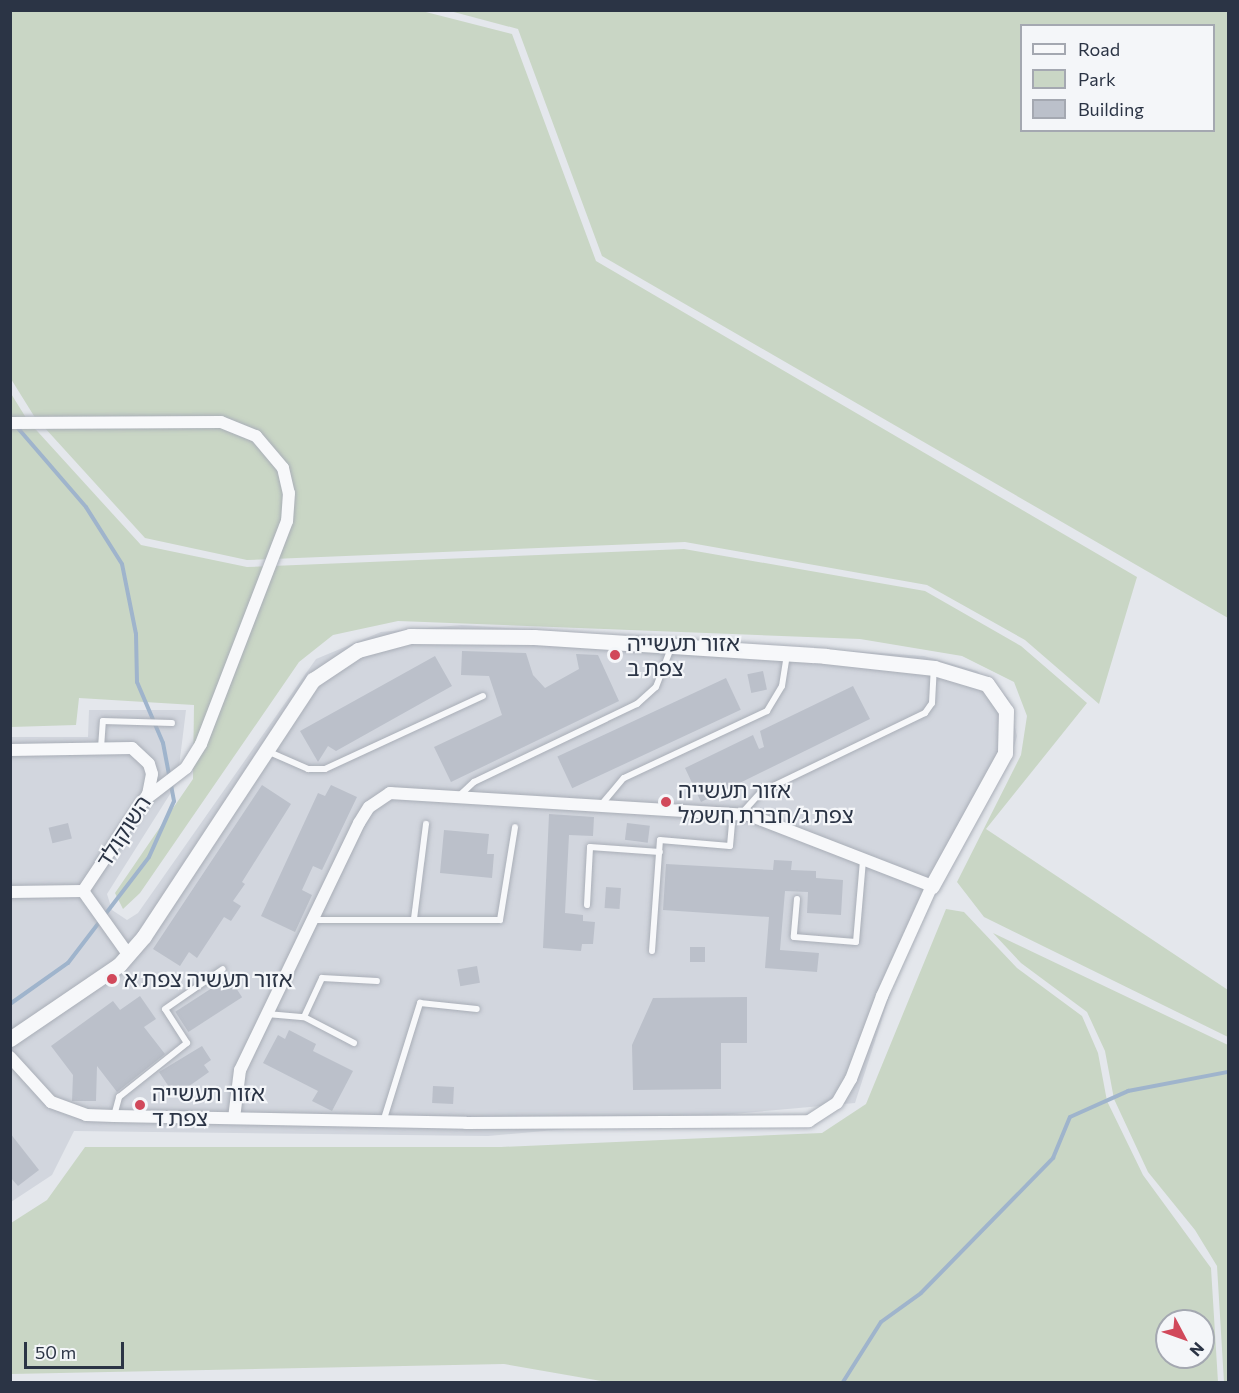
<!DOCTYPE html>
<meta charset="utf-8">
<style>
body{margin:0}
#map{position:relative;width:1239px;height:1393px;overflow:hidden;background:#e4e7ec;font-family:Commissioner,"Noto Sans Hebrew",sans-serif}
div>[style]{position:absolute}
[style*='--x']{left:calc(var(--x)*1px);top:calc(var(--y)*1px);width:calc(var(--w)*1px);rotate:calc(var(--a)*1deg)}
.built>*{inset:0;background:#d2d6de}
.green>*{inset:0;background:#c9d6c5}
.stream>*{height:4px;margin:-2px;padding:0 2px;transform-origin:2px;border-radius:2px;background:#9fb4cc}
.building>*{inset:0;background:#bbc0ca;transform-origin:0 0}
.roads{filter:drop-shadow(0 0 2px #a9aeb7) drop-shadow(0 0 2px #a9aeb7)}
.service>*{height:6px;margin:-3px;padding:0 3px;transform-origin:3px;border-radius:3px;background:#f7f8fa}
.minor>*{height:12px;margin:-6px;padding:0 6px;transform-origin:6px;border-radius:6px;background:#f7f8fa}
.tertiary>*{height:15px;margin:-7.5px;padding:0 7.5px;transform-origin:7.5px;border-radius:7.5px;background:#f7f8fa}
.dots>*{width:16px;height:16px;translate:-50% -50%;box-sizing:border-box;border:3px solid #f4f6f9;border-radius:50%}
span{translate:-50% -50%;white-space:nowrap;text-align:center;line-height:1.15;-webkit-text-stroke:4.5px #f4f6f9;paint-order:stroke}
.poi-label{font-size:22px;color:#2b3445}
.left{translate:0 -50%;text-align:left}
.street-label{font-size:22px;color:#2b3445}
.frame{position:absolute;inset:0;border:12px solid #2b3445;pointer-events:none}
.legend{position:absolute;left:1020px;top:24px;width:195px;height:108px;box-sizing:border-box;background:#f4f6f9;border:2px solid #a4a8b1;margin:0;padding:8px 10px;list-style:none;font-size:18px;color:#2b3445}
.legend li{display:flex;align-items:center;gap:12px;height:30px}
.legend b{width:30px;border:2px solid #a4a8b1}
.north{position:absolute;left:1155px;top:1309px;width:60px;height:60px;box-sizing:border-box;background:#f4f6f9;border:2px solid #a4a8b1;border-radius:50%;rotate:131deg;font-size:16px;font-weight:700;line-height:24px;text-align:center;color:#2b3445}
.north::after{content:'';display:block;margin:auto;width:21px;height:27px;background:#d1495b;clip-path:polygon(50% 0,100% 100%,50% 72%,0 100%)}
.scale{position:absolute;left:24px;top:1342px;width:100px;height:27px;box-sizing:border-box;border:3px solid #2b3445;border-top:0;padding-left:8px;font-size:18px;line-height:21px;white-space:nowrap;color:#2b3445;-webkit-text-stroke:4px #f4f6f9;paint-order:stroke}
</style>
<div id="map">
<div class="built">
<i style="clip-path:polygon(462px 625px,924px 656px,977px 671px,1008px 698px,1017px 736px,1011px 758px,937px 890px,895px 979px,855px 1103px,488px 1136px,74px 1131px,52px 1175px,11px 1202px,11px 737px,88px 737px,89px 710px,186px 710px,177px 783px,107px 894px,112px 910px,127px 920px,138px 913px,316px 659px,381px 632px)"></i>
</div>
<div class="green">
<i style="clip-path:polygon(11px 11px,422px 11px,512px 34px,596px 261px,1137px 577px,1099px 704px,1025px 640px,927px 585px,685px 542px,247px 560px,145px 538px,34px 416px,11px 379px)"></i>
<i style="clip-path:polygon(evenodd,450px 11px,1228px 11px,1228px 618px,602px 256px,518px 29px,450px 11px,1022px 26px,1214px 26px,1214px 130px,1022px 130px,1022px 26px)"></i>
<i style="clip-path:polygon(10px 392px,28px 421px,141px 545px,247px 567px,684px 549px,925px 591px,1021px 646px,1087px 703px,986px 829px,1228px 990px,1228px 1037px,984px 917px,957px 882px,1021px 755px,1027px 716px,1014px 682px,962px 656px,860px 639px,398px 621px,333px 635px,299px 662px,140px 893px,123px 909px,115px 893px,193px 779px,194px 705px,79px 698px,76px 725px,11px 727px)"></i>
<i style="clip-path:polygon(evenodd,946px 909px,964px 912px,1017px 968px,1082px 1016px,1098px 1053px,1107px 1101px,1143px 1175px,1211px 1268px,1218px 1382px,607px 1382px,504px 1364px,11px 1374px,11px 1223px,47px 1200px,85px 1147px,501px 1147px,822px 1133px,866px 1104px,946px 909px,1167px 1321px,1203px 1321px,1203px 1357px,1167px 1357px,1167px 1321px)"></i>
<i style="clip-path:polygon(993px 933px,1228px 1045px,1228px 1382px,1224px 1382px,1217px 1266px,1195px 1230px,1148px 1172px,1114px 1099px,1105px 1051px,1087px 1012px,1021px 963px)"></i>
</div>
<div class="stream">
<i style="--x:10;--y:1004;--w:71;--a:-35.3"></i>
<i style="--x:68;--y:963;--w:133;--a:-52.6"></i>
<i style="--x:149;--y:857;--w:61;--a:-65.9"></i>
<i style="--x:174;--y:801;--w:59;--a:-100.7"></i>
<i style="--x:163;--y:743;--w:66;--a:-113.1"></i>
<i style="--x:137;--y:682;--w:48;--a:-91.2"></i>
<i style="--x:136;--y:634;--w:71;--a:-101.3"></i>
<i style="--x:122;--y:564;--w:67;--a:-122.3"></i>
<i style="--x:86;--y:507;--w:106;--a:-130.8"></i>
<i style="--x:843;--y:1382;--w:71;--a:-57.7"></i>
<i style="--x:881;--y:1322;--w:49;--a:-35.9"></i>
<i style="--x:921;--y:1293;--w:189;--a:-45.6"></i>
<i style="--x:1053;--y:1158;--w:44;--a:-67.5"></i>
<i style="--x:1070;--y:1117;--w:64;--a:-24.1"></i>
<i style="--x:1128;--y:1091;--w:102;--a:-10.8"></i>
</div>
<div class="building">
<i style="clip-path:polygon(462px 651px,526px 653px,533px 675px,545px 688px,579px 669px,576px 654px,598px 655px,619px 701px,451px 782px,434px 747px,502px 715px,489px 676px,461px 675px)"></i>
<i style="clip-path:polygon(435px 656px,452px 686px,336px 751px,328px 746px,318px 762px,300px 731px)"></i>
<i style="left:763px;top:671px;width:19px;height:16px;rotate:78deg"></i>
<i style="left:726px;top:678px;width:35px;height:186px;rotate:65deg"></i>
<i style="clip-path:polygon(853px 686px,870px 719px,701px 802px,685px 768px,753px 735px,759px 749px,764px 747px,760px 731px)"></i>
<i style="clip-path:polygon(262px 785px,291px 804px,242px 882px,245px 884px,233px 901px,241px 906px,231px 921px,224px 917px,197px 958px,189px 952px,180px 966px,153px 949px)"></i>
<i style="clip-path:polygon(331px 785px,357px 797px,322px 870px,313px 866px,302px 890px,312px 895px,295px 932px,261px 916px,318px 793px,325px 796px)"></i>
<i style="clip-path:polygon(549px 814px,594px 817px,593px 836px,569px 835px,565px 913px,583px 915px,583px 921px,595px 922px,593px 944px,582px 944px,581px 951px,543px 948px)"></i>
<i style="left:68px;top:823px;width:16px;height:20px;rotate:76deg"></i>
<i style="left:627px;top:823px;width:23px;height:17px;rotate:7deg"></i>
<i style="clip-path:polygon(444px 830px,489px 834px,487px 854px,494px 854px,492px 878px,440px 873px)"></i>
<i style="clip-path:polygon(774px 860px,792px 861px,791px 870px,816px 871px,816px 878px,843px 880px,841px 915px,807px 913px,808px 892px,785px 891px,780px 950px,819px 953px,817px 972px,765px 968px,769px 917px,663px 910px,666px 864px,773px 870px)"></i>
<i style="left:606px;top:887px;width:15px;height:21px;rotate:4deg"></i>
<i style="left:690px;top:947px;width:15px;height:15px"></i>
<i style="left:477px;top:966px;width:17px;height:20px;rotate:80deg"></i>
<i style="left:229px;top:977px;width:24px;height:64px;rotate:57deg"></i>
<i style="clip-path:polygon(140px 996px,156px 1019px,144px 1027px,165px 1054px,117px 1092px,97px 1066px,96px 1101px,72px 1101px,73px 1075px,51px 1046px,113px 1001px,120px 1010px)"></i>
<i style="clip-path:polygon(747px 997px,747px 1043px,721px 1043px,721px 1089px,633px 1090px,632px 1045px,653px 998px)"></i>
<i style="clip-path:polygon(289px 1030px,316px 1044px,313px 1051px,353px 1071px,332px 1111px,312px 1101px,318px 1091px,263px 1063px,278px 1035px,285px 1039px)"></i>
<i style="clip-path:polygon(202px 1046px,211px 1060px,204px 1065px,209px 1072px,175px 1096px,159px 1072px)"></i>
<i style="left:433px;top:1086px;width:21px;height:17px;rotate:3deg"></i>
<i style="clip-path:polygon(10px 1133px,39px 1170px,18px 1186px,10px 1177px)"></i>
</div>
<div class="roads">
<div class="service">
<i style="--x:101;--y:748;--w:27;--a:-86"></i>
<i style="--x:103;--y:721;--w:69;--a:1.7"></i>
<i style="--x:267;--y:751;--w:45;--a:23.7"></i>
<i style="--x:308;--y:769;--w:17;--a:0"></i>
<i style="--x:325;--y:769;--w:174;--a:-24.8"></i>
<i style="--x:460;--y:795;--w:19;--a:-43"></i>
<i style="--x:474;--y:782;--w:181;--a:-25.6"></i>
<i style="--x:637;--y:704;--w:25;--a:-42"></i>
<i style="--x:656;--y:687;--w:42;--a:-69"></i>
<i style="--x:601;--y:805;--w:35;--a:-50"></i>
<i style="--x:624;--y:778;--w:158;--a:-25.1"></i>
<i style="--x:767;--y:711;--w:29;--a:-59"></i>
<i style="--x:782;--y:686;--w:31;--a:-81"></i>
<i style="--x:742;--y:813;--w:28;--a:-48"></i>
<i style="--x:761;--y:792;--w:182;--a:-25.7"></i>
<i style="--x:925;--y:713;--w:12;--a:-55"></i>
<i style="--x:932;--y:703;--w:34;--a:-87"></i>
<i style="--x:797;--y:899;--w:38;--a:95"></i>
<i style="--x:794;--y:937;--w:62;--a:4.6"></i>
<i style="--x:856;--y:942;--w:81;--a:-85.1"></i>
<i style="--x:587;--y:905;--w:58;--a:-87"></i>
<i style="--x:590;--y:847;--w:70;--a:4.1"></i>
<i style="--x:414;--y:919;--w:96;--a:-82.8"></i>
<i style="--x:313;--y:920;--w:187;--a:0"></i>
<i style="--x:500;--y:920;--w:94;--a:-80.8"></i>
<i style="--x:652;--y:951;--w:111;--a:-85.9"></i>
<i style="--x:660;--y:840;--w:70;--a:4.9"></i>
<i style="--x:730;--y:846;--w:32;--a:-85"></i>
<i style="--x:267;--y:1014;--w:37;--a:5"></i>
<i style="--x:354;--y:1043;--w:56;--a:-152.5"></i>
<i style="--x:304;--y:1017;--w:43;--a:-65.2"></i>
<i style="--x:322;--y:978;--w:55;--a:3.1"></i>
<i style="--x:114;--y:1116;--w:20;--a:-75"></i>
<i style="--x:119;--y:1097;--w:87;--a:-38.5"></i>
<i style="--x:187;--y:1043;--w:40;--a:-122.9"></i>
<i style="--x:165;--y:1009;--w:70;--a:-34.6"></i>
<i style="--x:383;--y:1122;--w:125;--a:-72.7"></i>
<i style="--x:420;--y:1003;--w:57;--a:6"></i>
</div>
<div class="minor">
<i style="--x:10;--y:423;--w:211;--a:-0.3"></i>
<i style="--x:221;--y:422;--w:38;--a:22"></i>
<i style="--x:256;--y:436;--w:42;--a:49.8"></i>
<i style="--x:283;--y:468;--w:26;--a:77"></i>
<i style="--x:289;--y:493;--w:28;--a:94"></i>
<i style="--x:287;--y:521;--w:239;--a:111.1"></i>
<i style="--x:201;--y:744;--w:28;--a:122"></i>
<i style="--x:186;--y:768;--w:54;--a:142.5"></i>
<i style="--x:10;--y:750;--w:122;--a:-0.9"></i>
<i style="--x:132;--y:748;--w:23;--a:43"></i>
<i style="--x:149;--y:764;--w:10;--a:73"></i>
<i style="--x:152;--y:774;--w:20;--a:101"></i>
<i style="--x:148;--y:794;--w:117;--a:123.8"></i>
<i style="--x:83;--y:891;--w:77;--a:54.5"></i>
<i style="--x:10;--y:892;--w:73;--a:-0.8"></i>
<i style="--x:10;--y:1057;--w:61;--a:47.7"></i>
<i style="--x:51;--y:1102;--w:37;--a:20"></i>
<i style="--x:86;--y:1115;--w:28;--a:2"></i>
<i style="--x:114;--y:1116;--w:352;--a:1.1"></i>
<i style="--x:466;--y:1123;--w:343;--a:-0.3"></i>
<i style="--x:809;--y:1121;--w:33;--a:-33"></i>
<i style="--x:837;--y:1103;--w:28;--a:-60"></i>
<i style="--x:851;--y:1079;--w:89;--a:-69.5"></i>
<i style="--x:882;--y:996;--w:121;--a:-65.6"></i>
<i style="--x:932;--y:886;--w:196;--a:-158.8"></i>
<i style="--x:749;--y:815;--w:360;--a:-176.5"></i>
<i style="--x:390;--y:793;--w:25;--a:146"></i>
<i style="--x:369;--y:807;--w:19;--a:122"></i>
<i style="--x:359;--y:823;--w:274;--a:115.7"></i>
<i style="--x:240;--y:1070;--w:48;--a:97.1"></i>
</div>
<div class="tertiary">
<i style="--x:10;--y:1039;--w:132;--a:-34.2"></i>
<i style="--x:119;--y:965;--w:38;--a:-49"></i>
<i style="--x:144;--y:936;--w:307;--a:-56.6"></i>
<i style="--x:313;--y:680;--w:54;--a:-33.7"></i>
<i style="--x:358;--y:650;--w:54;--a:-15.1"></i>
<i style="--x:410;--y:636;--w:124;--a:0.5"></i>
<i style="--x:534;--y:637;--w:292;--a:3.7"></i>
<i style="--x:825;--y:656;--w:110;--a:6.3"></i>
<i style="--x:934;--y:668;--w:55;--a:16.8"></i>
<i style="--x:987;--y:684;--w:33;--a:55"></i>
<i style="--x:1006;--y:711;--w:42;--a:91.4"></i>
<i style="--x:1005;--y:753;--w:152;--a:118.8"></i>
</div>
</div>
<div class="dots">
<i style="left:615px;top:655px;background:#d1495b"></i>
<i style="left:666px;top:802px;background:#d1495b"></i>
<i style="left:112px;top:979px;background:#d1495b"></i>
<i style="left:140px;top:1105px;background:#d1495b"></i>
</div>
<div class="poi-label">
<span class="left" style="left:627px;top:655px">אזור תעשייה<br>צפת ב</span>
<span class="left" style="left:678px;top:802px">אזור תעשייה<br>צפת ג/חברת חשמל</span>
<span class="left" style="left:124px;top:979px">אזור תעשיה צפת א</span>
<span class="left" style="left:152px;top:1105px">אזור תעשייה<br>צפת ד</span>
</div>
<div class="street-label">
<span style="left:123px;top:831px;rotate:-57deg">השוקולד</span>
</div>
<div class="frame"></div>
<ul class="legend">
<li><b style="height:8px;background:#f7f8fa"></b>Road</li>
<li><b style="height:16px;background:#c9d6c5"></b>Park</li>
<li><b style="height:16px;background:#bbc0ca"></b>Building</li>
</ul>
<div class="north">N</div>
<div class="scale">50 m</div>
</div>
